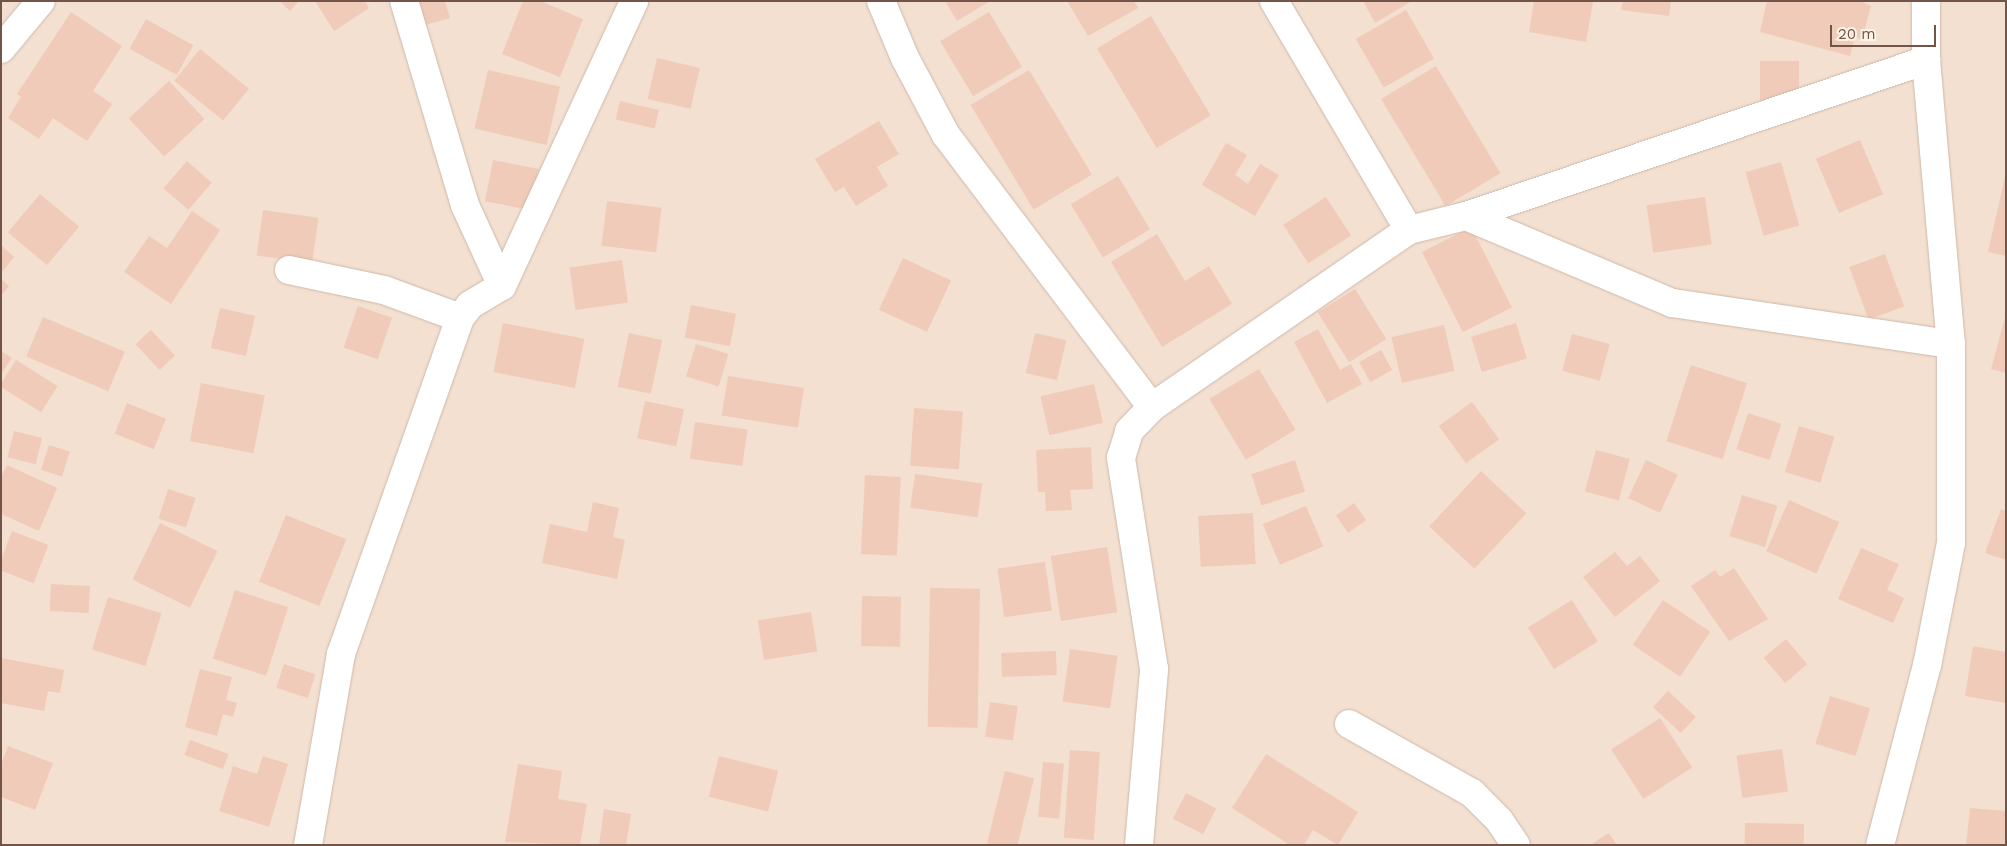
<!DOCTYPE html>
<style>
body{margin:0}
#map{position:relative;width:2007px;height:846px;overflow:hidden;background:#fcefe1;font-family:"Work Sans",sans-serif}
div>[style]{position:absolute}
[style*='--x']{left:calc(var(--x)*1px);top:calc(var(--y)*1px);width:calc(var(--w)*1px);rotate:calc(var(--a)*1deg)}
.residential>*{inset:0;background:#f3e0d0;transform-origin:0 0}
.building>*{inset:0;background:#f0cbb9;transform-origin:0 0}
.roads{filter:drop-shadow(0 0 1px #ceb8ab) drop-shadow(0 0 1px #ceb8ab)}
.minor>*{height:28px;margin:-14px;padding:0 14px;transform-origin:14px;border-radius:14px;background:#fff}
span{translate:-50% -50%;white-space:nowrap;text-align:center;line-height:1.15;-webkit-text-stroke:4px #fff3e7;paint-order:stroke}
.frame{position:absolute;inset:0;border:2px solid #725449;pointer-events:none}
.scale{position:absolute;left:1830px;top:25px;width:106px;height:22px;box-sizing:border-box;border:2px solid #725449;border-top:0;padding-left:6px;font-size:15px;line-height:18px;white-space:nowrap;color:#725449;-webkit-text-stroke:4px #fff3e7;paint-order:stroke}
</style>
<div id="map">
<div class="residential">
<i style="left:1px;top:1px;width:2005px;height:844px"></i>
</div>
<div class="building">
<i style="clip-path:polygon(280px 1px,299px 1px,290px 11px)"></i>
<i style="clip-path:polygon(315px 1px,365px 1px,369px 8px,334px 31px)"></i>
<i style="clip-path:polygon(414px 1px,445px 1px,450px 18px,422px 26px)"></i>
<i style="clip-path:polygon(523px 1px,540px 1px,583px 19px,560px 77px,502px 54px)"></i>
<i style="clip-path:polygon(945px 1px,990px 1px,957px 21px)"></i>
<i style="clip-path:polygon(1067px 1px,1134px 1px,1138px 8px,1088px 36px)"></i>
<i style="clip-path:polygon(1363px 1px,1412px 1px,1375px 23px)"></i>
<i style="clip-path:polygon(1534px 1px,1593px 2px,1586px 42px,1529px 32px)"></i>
<i style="clip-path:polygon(1623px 1px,1671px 1px,1669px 16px,1621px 10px)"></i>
<i style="clip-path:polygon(1767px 1px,1860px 1px,1871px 6px,1862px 39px,1855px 37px,1850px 56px,1760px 32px)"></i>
<i style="left:1406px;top:10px;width:56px;height:58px;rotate:60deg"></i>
<i style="clip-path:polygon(71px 12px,122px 46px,93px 91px,112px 104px,87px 141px,53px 118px,39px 139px,8px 118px,21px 97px,17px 94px)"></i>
<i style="left:989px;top:12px;width:64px;height:57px;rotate:59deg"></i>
<i style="left:1151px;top:16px;width:116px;height:63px;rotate:59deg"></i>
<i style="left:146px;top:19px;width:54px;height:34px;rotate:29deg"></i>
<i style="left:200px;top:49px;width:63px;height:41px;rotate:39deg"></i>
<i style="left:657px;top:58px;width:44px;height:42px;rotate:13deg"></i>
<i style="left:1760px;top:61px;width:39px;height:40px"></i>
<i style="left:1436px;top:66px;width:125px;height:64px;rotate:59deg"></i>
<i style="left:488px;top:70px;width:74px;height:60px;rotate:13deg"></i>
<i style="left:1029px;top:70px;width:122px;height:68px;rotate:59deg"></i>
<i style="left:169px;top:81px;width:52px;height:55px;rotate:47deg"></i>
<i style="left:620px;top:101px;width:40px;height:19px;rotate:13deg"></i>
<i style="clip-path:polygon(879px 121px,899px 154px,877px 167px,888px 186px,856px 206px,844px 187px,835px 192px,815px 159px)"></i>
<i style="left:1860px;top:140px;width:59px;height:48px;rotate:67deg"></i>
<i style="clip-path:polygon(1226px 143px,1247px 155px,1235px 175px,1248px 184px,1260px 164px,1279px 175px,1255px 216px,1202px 185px)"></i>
<i style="left:493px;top:160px;width:47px;height:42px;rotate:11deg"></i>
<i style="left:187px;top:161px;width:33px;height:36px;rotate:41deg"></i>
<i style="left:1781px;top:162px;width:66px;height:37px;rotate:74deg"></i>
<i style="clip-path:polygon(2006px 172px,2006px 256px,1988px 252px)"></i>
<i style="left:1118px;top:176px;width:62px;height:55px;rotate:59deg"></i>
<i style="left:40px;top:194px;width:51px;height:50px;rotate:40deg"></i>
<i style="left:1326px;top:197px;width:46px;height:51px;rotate:57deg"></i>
<i style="left:1705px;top:197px;width:48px;height:59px;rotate:82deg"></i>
<i style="left:607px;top:201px;width:55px;height:45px;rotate:7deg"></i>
<i style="left:263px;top:210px;width:56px;height:46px;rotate:8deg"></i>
<i style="clip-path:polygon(192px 211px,220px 230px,171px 304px,124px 272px,149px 236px,167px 248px)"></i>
<i style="left:1471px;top:227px;width:90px;height:55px;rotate:63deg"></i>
<i style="clip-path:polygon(1157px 234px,1185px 281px,1209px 266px,1232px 304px,1162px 347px,1111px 262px)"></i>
<i style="clip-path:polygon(1px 245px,14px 257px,1px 273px)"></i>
<i style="left:1885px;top:254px;width:56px;height:38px;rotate:70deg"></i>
<i style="left:903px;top:258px;width:53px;height:57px;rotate:25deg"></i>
<i style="left:622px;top:260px;width:43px;height:53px;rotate:82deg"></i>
<i style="clip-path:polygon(1px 279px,9px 286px,1px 296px)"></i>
<i style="left:1355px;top:289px;width:59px;height:44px;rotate:58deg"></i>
<i style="left:691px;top:305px;width:46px;height:33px;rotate:11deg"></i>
<i style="left:358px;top:306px;width:36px;height:44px;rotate:19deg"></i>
<i style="left:220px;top:308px;width:36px;height:41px;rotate:13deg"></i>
<i style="clip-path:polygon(2006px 314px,2006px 373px,1991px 369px)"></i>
<i style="left:43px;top:317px;width:89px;height:43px;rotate:23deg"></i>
<i style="left:503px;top:323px;width:83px;height:50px;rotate:11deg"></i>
<i style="left:1516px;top:323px;width:37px;height:47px;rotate:73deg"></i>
<i style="left:1444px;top:325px;width:47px;height:54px;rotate:77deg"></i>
<i style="clip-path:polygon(1318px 329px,1340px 370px,1351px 364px,1362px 384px,1327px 403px,1294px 342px)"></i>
<i style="left:151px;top:330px;width:35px;height:21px;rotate:47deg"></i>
<i style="left:629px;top:333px;width:34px;height:55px;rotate:12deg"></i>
<i style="left:1035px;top:333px;width:32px;height:41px;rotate:13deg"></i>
<i style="left:1572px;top:334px;width:39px;height:38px;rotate:15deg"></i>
<i style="left:696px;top:344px;width:34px;height:34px;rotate:17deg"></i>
<i style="left:1381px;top:350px;width:23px;height:25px;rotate:61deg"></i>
<i style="clip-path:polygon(1px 351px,12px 358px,1px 374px)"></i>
<i style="left:16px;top:360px;width:49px;height:31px;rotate:32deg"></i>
<i style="left:1691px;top:365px;width:59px;height:80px;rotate:18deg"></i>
<i style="left:1259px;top:369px;width:71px;height:58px;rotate:59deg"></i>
<i style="left:728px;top:376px;width:77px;height:40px;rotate:9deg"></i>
<i style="left:201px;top:383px;width:65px;height:59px;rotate:11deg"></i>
<i style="left:1094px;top:384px;width:40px;height:55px;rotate:77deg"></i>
<i style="left:645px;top:401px;width:40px;height:38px;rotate:12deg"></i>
<i style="left:1472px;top:402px;width:46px;height:41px;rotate:54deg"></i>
<i style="left:127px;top:403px;width:42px;height:33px;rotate:22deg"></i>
<i style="left:914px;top:408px;width:49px;height:58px;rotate:4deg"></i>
<i style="left:1748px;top:413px;width:35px;height:38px;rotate:18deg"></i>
<i style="left:695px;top:422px;width:53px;height:37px;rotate:8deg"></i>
<i style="left:1799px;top:426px;width:37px;height:48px;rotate:17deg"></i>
<i style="left:14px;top:431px;width:29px;height:27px;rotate:14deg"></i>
<i style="left:49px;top:445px;width:22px;height:26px;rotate:18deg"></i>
<i style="clip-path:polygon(1091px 447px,1093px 489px,1070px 490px,1072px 510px,1046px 511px,1045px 492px,1038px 492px,1036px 450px)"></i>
<i style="left:1596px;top:450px;width:35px;height:43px;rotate:15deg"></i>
<i style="left:1295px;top:460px;width:33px;height:46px;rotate:72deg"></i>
<i style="left:1646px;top:460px;width:35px;height:42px;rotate:25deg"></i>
<i style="clip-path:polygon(7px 465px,57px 488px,39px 531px,1px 514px,1px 477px)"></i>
<i style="left:1481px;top:471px;width:62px;height:76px;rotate:43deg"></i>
<i style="left:915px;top:474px;width:68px;height:34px;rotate:8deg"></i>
<i style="left:865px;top:475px;width:36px;height:79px;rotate:3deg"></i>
<i style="left:168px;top:489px;width:29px;height:31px;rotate:18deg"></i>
<i style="left:1742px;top:495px;width:37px;height:43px;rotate:17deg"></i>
<i style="left:1789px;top:500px;width:55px;height:56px;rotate:24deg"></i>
<i style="clip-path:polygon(593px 502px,619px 508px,613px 537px,625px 540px,617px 579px,542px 563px,550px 524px,587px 532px)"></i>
<i style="left:1354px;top:503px;width:21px;height:22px;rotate:55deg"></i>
<i style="left:1306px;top:506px;width:44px;height:47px;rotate:67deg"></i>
<i style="clip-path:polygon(2001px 509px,2006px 511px,2006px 560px,1985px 553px)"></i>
<i style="left:1253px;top:513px;width:51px;height:55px;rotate:87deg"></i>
<i style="left:286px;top:515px;width:65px;height:72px;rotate:22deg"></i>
<i style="left:160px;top:523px;width:64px;height:63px;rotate:26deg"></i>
<i style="left:12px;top:531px;width:39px;height:41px;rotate:21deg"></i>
<i style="left:1107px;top:547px;width:66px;height:57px;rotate:81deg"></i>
<i style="clip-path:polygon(1861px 548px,1899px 564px,1887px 590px,1904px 598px,1893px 623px,1838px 599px)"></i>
<i style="clip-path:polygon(1615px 552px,1627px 566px,1640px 556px,1660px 581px,1615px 617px,1583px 577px)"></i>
<i style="left:1045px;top:562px;width:49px;height:48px;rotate:82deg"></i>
<i style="clip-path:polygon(1734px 568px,1768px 619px,1729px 641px,1691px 586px,1715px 570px,1720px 577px)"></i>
<i style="left:51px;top:584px;width:39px;height:27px;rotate:3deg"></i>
<i style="left:930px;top:588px;width:50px;height:139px;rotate:1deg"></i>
<i style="left:235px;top:590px;width:56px;height:72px;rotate:18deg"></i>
<i style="left:862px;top:596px;width:39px;height:50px;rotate:1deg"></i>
<i style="left:108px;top:597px;width:56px;height:55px;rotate:17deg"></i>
<i style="left:1572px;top:600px;width:49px;height:52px;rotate:58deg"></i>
<i style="left:1663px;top:600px;width:57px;height:54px;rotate:34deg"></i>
<i style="left:811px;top:612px;width:40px;height:54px;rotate:81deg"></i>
<i style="left:1786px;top:639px;width:33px;height:29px;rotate:50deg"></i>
<i style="clip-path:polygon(1973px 646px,2006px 652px,2006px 703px,1965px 696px)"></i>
<i style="left:1070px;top:649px;width:48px;height:53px;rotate:8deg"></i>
<i style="left:1056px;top:651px;width:24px;height:55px;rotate:88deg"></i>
<i style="clip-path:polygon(1px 658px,64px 670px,60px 693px,48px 691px,44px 711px,1px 703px)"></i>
<i style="left:284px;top:664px;width:33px;height:25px;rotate:18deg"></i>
<i style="clip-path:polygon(200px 669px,232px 677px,226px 700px,237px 703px,233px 717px,223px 714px,217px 736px,185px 727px)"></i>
<i style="left:1668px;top:691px;width:38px;height:22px;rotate:43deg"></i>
<i style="left:1830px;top:696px;width:42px;height:50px;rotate:17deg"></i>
<i style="left:990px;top:702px;width:28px;height:35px;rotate:8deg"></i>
<i style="left:1660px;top:718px;width:59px;height:58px;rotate:57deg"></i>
<i style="left:190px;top:740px;width:41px;height:16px;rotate:20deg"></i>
<i style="clip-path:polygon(8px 746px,53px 763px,35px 810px,1px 797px,1px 765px)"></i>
<i style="left:1782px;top:749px;width:43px;height:46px;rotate:82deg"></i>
<i style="left:1070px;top:750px;width:30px;height:88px;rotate:4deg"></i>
<i style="clip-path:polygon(1266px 754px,1358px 812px,1338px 845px,1313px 830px,1304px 845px,1290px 845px,1232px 808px)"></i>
<i style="clip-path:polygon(263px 756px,288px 764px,269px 827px,219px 811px,233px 766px,257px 774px)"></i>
<i style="left:719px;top:756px;width:61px;height:42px;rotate:14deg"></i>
<i style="left:1043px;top:762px;width:21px;height:55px;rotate:5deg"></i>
<i style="clip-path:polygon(518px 764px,562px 771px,558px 799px,587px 804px,580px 845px,505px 842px)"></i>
<i style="left:1005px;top:771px;width:30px;height:76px;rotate:14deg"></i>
<i style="left:1186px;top:793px;width:34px;height:29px;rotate:27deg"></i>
<i style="clip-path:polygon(1970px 808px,2006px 811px,2006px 845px,1966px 845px)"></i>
<i style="clip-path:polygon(604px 809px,631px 814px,626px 845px,599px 845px)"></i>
<i style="left:1745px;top:823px;width:59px;height:22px;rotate:1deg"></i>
<i style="clip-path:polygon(1609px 833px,1617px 845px,1590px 845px)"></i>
</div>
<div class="roads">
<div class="minor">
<i style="--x:881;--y:1;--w:62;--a:67.2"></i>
<i style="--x:905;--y:58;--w:87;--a:62"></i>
<i style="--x:946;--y:135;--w:341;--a:52.9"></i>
<i style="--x:1274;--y:1;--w:266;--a:59.5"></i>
<i style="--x:1409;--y:230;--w:59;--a:-13.8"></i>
<i style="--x:1466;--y:216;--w:224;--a:22.9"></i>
<i style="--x:1672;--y:303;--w:282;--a:8.4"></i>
<i style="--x:1951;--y:344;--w:199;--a:90"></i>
<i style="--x:1951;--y:543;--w:124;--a:101.1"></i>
<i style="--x:1927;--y:665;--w:186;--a:104.6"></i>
<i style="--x:1926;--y:1;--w:59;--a:90"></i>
<i style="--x:1926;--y:60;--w:285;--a:85"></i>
<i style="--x:1;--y:49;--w:62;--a:-50.2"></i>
<i style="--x:1466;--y:216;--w:486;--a:-18.7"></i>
<i style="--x:289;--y:270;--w:97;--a:11.9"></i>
<i style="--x:384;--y:290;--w:81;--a:20.2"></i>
<i style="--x:460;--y:318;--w:16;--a:-52"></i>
<i style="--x:470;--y:305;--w:37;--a:-31"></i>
<i style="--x:502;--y:286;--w:89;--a:-114.6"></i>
<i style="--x:465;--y:205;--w:213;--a:-106.6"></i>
<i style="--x:502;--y:286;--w:314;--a:-65.1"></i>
<i style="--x:1349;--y:724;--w:141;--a:29.3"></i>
<i style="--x:1472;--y:793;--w:38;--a:45"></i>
<i style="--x:1499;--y:820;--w:30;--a:56"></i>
<i style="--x:308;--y:845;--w:194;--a:-80.2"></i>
<i style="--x:341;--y:654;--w:356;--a:-70.5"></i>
<i style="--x:1139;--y:845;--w:177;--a:-85.1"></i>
<i style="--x:1154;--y:669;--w:214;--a:-98.9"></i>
<i style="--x:1121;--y:458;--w:28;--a:-73"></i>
<i style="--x:1129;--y:431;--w:33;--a:-46"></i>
<i style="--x:1152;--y:407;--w:312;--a:-34.6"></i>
</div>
</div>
<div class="frame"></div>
<div class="scale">20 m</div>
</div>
